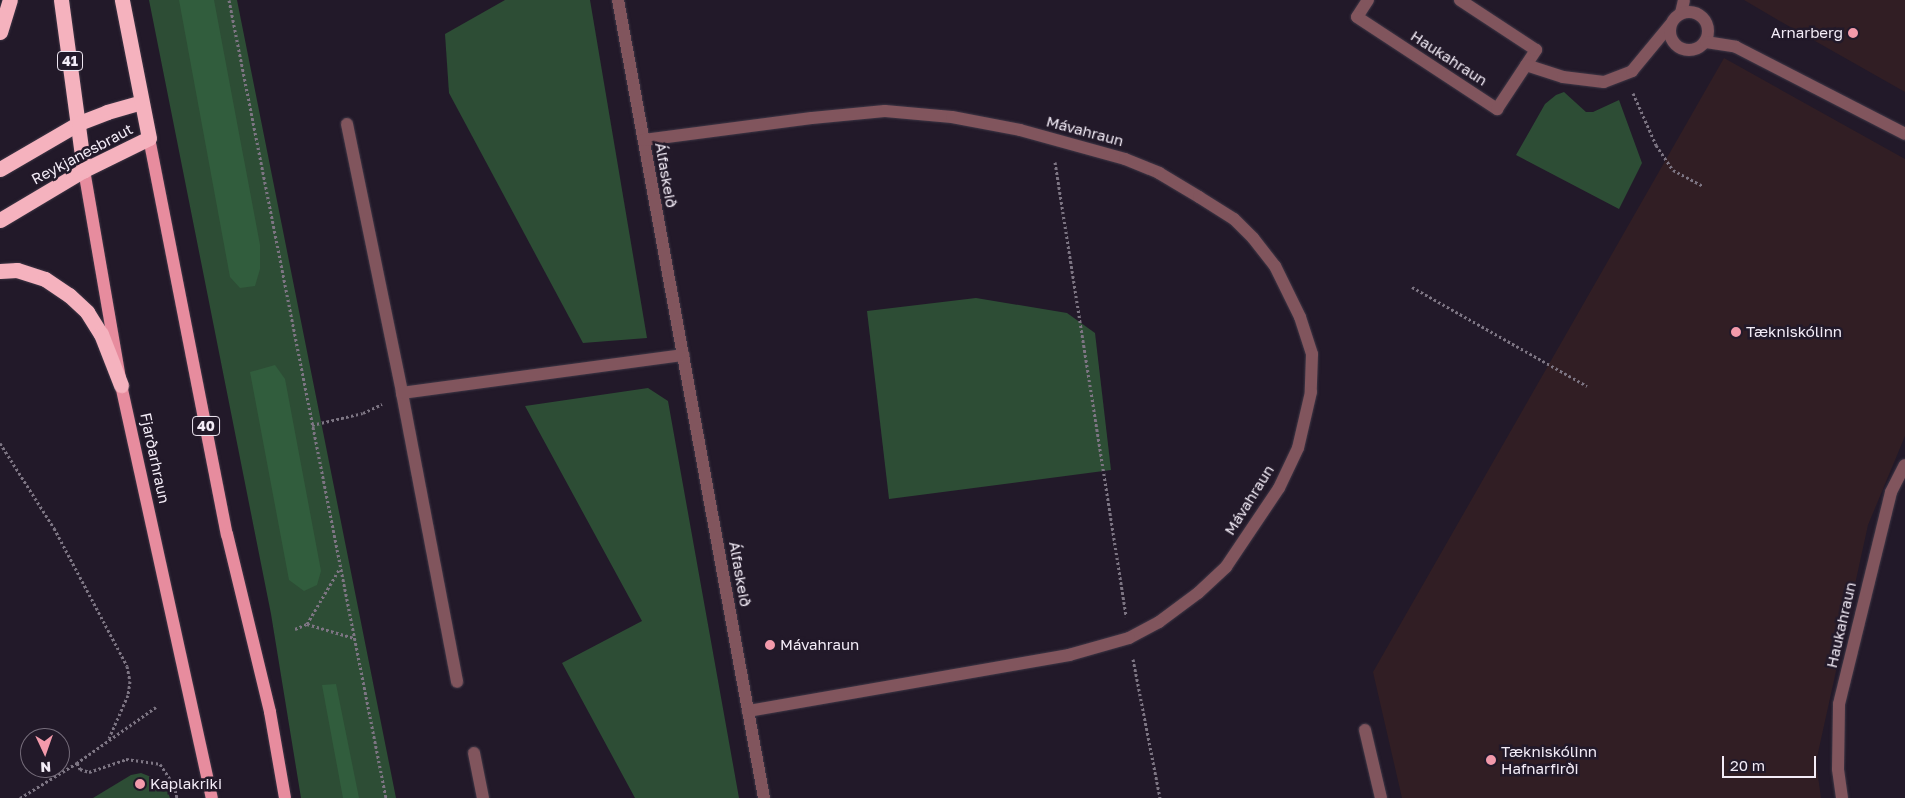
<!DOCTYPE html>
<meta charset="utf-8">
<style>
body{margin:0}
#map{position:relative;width:1905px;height:798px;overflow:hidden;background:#221929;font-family:"Golos Text",sans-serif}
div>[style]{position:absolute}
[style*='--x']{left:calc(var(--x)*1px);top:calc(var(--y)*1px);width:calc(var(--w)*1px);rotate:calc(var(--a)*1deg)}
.education>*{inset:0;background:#311e24}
.green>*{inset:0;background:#2d4d35}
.forest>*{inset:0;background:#315d3d}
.path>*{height:3px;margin-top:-1.5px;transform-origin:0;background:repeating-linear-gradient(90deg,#7d7583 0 2.5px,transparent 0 5px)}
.roads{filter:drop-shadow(0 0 1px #3f3746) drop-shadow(0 0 1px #3f3746)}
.lane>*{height:12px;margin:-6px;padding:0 6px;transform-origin:6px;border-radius:6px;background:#81555d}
.street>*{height:12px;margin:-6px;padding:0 6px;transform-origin:6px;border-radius:6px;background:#81555d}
.street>.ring{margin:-6px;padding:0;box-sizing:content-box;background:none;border:12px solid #81555d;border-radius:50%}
.primary>*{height:12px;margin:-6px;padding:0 6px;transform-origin:6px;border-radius:6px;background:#e78c9e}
.highway>*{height:15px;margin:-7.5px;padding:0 7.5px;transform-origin:7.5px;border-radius:7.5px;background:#f5b2be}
.dots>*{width:14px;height:14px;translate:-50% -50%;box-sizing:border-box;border:2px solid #221929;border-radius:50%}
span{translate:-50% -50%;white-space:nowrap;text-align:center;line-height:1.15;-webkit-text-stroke:5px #221929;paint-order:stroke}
.shield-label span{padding:1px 4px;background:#221929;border:1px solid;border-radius:4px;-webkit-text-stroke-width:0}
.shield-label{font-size:14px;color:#f3ecf7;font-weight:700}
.poi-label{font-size:15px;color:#f3ecf7}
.right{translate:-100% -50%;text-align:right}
.left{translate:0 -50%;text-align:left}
.street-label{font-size:15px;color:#f3ecf7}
.north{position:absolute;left:20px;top:728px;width:50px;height:50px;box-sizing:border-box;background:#221929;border:1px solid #766d7b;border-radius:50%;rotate:177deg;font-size:14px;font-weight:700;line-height:20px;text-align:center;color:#f3ecf7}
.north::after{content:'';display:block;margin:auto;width:18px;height:22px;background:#f39aab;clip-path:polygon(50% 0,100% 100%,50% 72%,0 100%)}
.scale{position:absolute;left:1722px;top:756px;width:94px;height:22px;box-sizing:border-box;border:2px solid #f3ecf7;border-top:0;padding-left:6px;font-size:15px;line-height:18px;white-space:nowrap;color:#f3ecf7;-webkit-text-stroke:4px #221929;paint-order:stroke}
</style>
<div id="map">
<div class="education">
<i style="clip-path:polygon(1744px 0,1905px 0,1905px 92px,1778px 20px)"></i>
<i style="clip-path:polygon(1724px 58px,1905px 159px,1905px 436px,1868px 525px,1816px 762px,1821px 798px,1402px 798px,1373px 672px)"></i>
</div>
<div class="green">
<i style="clip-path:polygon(149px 0,237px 0,396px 798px,301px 798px,271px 614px)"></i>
<i style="clip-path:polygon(505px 0,590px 0,647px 338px,583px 343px,449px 93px,445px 34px)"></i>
<i style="clip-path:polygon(1564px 92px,1586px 112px,1593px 112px,1619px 100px,1642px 163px,1619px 209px,1516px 155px,1545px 104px,1556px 95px)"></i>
<i style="clip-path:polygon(976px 298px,1067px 313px,1095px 333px,1111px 470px,889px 499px,867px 311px)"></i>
<i style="clip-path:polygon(648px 388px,668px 401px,739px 798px,635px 798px,562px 663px,642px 621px,525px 406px)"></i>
<i style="clip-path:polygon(141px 773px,159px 780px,166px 787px,170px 798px,93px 798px,131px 775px)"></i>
</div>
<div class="forest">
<i style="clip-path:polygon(179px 0,214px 0,260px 245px,260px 269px,255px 286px,240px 288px,230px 277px)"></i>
<i style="clip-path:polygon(275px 365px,285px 379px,321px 571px,317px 585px,304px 591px,289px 580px,250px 372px)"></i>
<i style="clip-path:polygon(336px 684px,359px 798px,343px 798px,322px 685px)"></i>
</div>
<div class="path">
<i style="--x:229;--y:0;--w:813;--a:78.87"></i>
<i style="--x:1633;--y:93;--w:57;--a:66.1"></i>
<i style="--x:1656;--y:145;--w:30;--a:56"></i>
<i style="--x:1673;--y:170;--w:34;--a:28"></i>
<i style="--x:1055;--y:162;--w:460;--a:81.1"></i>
<i style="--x:1412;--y:287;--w:201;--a:29.5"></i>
<i style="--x:312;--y:425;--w:52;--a:-13.2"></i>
<i style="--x:363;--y:413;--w:21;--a:-25"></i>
<i style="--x:0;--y:443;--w:101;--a:57.6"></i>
<i style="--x:54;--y:528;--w:156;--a:62.1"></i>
<i style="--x:127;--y:666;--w:15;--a:79"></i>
<i style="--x:130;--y:681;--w:14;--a:98"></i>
<i style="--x:128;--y:695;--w:47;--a:113.8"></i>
<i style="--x:307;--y:624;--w:49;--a:16.6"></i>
<i style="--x:295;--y:629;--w:13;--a:-23"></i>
<i style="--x:307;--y:624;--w:65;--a:-59.5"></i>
<i style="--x:1133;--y:659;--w:142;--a:79"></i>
<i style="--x:156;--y:707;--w:97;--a:144.7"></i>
<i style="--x:77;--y:763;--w:7;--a:63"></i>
<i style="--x:80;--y:769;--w:9;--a:18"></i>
<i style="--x:89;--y:772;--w:39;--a:-19"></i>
<i style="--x:126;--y:759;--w:34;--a:8"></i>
<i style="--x:160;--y:764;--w:25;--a:56"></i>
<i style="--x:174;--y:785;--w:13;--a:77"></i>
<i style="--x:20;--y:798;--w:67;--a:-31.6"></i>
</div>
<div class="roads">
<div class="lane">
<i style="--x:1368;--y:0;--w:20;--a:123"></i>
<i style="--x:1357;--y:17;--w:168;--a:33.3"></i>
<i style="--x:1497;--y:109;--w:71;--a:-56.5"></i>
<i style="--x:1536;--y:50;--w:91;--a:-146.7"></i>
<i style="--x:1681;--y:13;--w:13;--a:-77"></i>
<i style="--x:1526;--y:65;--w:39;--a:18"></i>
<i style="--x:1563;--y:77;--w:41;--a:7"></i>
<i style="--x:1604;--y:82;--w:30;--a:-21"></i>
<i style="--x:1632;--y:71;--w:60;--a:-50.4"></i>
<i style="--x:1365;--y:730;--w:70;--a:76.8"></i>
</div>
<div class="street">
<i style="--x:618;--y:0;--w:811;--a:79.63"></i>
<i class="ring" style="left:1670px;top:12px;width:26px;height:26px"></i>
<i style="--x:1706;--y:42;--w:30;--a:9"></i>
<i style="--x:1736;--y:47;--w:190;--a:27.2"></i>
<i style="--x:347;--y:124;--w:275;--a:78.4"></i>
<i style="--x:402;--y:393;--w:294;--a:79.2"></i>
<i style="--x:644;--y:140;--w:169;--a:-7.5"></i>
<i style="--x:812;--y:118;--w:73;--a:-5.5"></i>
<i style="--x:885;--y:111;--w:67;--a:5.1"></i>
<i style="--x:952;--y:117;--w:69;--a:10.8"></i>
<i style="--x:1020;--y:130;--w:109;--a:15.4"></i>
<i style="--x:1125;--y:159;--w:37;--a:22"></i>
<i style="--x:1159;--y:173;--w:47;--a:31"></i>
<i style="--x:1199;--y:197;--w:41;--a:32.2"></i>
<i style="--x:1234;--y:219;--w:27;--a:45"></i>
<i style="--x:1253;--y:238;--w:36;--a:52"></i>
<i style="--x:1275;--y:266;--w:57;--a:63.9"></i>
<i style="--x:1300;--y:317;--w:39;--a:72"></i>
<i style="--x:1312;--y:354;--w:38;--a:92"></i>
<i style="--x:1311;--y:392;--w:57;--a:103.1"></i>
<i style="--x:1298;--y:448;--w:44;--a:115.4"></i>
<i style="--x:1279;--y:488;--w:95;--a:123.9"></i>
<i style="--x:1226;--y:567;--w:38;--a:137"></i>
<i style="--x:1198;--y:593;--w:49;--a:143.4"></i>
<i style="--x:1159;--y:622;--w:34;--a:152"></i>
<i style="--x:1129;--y:638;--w:62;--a:164.2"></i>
<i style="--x:1069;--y:655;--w:326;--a:170.1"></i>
<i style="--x:402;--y:393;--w:284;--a:-7.7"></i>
<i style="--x:474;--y:753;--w:46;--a:78.7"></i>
<i style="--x:1842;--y:798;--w:29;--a:-98"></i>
<i style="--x:1838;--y:769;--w:65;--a:-89.1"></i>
<i style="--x:1839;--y:704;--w:218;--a:-76.2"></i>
<i style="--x:1891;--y:492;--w:30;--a:-63"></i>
</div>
<div class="primary">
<i style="--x:149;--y:138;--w:404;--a:78.9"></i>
<i style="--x:227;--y:534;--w:183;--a:76.4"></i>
<i style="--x:270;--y:712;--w:87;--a:80.1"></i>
<i style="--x:84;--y:170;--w:218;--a:80.2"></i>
<i style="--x:121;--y:385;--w:423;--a:77.6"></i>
</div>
<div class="highway">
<i style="--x:61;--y:0;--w:172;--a:82.3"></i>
<i style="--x:0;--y:32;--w:34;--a:-73"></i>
<i style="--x:0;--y:169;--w:91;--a:-30.2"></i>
<i style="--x:79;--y:123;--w:30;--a:-21"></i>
<i style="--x:107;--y:112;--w:35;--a:-16"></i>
<i style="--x:0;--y:220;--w:98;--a:-30.8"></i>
<i style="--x:84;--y:170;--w:72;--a:-26.2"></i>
<i style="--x:149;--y:138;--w:141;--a:-101.1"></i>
<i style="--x:0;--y:271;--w:17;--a:-3"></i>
<i style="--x:17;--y:270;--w:29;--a:18"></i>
<i style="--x:45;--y:279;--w:29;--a:34"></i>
<i style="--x:69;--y:295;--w:25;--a:43"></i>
<i style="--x:87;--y:312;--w:26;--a:58"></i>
<i style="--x:101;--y:334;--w:55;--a:68.6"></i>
</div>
</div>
<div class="dots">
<i style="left:1853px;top:33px;background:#f39aab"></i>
<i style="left:1736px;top:332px;background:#f39aab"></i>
<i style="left:770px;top:645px;background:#f39aab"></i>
<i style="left:1491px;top:760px;background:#f39aab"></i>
<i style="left:140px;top:784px;background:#f39aab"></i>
</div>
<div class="shield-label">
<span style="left:70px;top:61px">41</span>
<span style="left:206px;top:426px">40</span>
</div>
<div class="poi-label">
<span class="right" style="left:1843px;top:33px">Arnarberg</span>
<span class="left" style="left:1746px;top:332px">Tækniskólinn</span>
<span class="left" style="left:780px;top:645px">Mávahraun</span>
<span class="left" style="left:1501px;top:760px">Tækniskólinn<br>Hafnarfirði</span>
<span class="left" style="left:150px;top:784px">Kaplakriki</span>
</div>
<div class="street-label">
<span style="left:1449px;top:58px;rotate:33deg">Haukahraun</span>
<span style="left:1085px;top:131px;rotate:15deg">Mávahraun</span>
<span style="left:82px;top:154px;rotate:-28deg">Reykjanesbraut</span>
<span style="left:666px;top:175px;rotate:80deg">Álfaskeið</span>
<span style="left:155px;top:458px;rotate:78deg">Fjarðarhraun</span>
<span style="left:1249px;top:500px;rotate:-58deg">Mávahraun</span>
<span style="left:740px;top:574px;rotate:80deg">Álfaskeið</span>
<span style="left:1841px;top:625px;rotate:-77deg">Haukahraun</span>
</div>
<div class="north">N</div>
<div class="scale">20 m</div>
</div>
